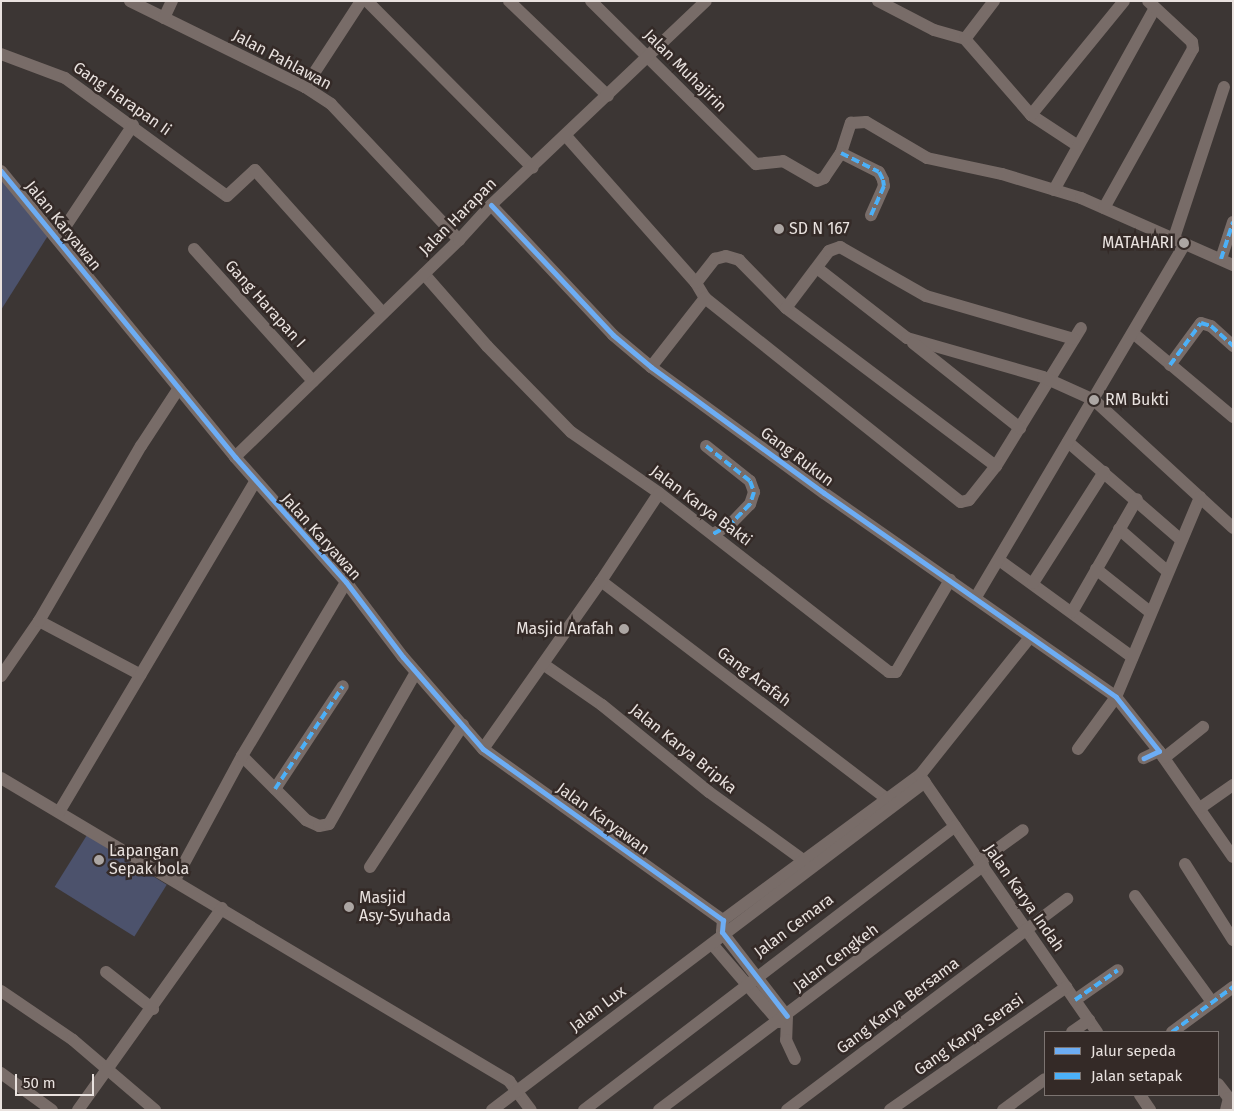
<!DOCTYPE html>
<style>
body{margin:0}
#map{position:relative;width:1234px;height:1111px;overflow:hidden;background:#3c3634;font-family:"Fira Sans",sans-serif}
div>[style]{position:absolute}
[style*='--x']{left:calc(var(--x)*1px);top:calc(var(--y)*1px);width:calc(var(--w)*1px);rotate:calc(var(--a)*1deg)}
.green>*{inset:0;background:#4c526c;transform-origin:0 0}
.minor>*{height:12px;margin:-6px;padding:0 6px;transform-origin:6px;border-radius:6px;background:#786c68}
.quiet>*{height:4px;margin-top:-2px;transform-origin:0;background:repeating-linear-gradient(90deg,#4cb0f7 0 8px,transparent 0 12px)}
.cycleway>*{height:5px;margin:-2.5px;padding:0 2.5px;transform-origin:2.5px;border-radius:2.5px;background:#6dadf4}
.dots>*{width:14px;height:14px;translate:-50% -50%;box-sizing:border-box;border:2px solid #342a27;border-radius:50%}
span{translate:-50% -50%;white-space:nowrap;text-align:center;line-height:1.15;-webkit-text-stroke:5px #342a27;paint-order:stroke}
.street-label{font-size:16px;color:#e9e2df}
.poi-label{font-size:16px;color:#e9e2df}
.left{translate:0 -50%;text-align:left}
.right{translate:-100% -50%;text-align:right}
.frame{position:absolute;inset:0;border:2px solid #e9e2df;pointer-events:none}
.legend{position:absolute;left:1044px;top:1031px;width:175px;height:65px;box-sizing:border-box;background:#342a27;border:1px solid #7c7471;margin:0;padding:6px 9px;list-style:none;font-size:15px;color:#e9e2df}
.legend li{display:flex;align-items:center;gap:10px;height:25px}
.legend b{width:25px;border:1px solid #7c7471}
.scale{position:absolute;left:15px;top:1074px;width:79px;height:22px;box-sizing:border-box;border:2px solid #e9e2df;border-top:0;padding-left:6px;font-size:15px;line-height:18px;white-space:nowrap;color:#e9e2df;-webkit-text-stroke:4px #342a27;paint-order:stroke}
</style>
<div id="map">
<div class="green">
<i style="clip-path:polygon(1px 176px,49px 234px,1px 310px)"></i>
<i style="left:87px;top:835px;width:94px;height:61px;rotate:32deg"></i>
</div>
<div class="minor">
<i style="--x:130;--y:1;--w:195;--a:26.2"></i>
<i style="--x:305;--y:87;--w:31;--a:33"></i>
<i style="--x:331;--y:104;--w:187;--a:46.7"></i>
<i style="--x:367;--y:1;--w:235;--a:45.2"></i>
<i style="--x:509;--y:1;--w:137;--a:43.8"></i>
<i style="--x:591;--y:1;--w:232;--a:44.7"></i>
<i style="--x:756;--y:164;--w:27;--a:-6"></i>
<i style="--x:783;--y:161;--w:39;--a:30"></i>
<i style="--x:817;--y:181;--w:8;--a:-23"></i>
<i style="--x:824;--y:178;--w:30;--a:-56"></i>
<i style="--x:841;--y:153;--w:32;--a:-72"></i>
<i style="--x:851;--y:123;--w:15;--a:-4"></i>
<i style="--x:866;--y:122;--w:71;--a:30.5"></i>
<i style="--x:927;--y:158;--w:77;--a:12"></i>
<i style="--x:1002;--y:174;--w:83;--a:16.9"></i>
<i style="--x:1081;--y:198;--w:166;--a:23.8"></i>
<i style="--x:878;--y:1;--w:63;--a:27.4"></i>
<i style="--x:934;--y:30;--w:32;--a:16"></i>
<i style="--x:965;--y:39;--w:101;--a:49"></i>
<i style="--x:1031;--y:115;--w:56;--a:33.4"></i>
<i style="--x:164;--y:18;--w:19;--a:-65"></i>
<i style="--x:965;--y:39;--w:48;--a:-52.7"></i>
<i style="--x:1;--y:54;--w:68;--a:20.6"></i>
<i style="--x:65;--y:78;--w:200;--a:36.1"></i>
<i style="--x:227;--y:196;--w:38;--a:-43"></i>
<i style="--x:255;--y:170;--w:192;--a:48.2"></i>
<i style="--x:305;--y:87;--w:103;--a:-56.9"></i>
<i style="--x:1031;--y:115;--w:147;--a:-50.8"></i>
<i style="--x:566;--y:136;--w:196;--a:48.5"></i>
<i style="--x:696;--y:283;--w:17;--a:59"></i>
<i style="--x:705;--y:298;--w:327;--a:38.6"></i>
<i style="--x:961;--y:502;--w:8;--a:-14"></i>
<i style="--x:969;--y:500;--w:43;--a:-51.5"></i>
<i style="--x:996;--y:466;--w:162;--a:-58.4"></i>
<i style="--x:841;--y:153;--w:42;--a:26.6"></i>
<i style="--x:879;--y:172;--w:9;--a:63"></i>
<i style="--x:883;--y:180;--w:6;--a:81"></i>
<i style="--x:884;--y:186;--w:32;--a:114"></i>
<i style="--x:1;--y:171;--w:370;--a:50.7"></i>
<i style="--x:235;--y:457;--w:167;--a:48.4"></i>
<i style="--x:346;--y:582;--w:94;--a:52.8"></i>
<i style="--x:403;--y:657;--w:122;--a:49"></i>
<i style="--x:483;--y:749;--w:295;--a:35.5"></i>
<i style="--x:723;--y:920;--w:12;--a:95"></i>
<i style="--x:722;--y:932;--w:106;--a:52.3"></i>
<i style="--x:1054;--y:190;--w:208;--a:-61"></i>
<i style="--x:491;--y:205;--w:178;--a:46.8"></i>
<i style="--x:613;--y:335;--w:50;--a:40.1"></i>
<i style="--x:651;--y:367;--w:214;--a:36.1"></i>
<i style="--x:824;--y:493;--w:356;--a:34.9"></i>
<i style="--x:1116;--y:697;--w:69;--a:51.5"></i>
<i style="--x:1159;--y:751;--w:17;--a:155"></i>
<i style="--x:1104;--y:208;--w:182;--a:-60.8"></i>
<i style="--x:1193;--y:49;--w:7;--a:-98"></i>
<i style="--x:1192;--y:42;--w:60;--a:-137"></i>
<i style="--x:1174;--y:238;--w:159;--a:-71.7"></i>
<i style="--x:57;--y:239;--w:137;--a:-56.3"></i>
<i style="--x:194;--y:249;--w:178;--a:48"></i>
<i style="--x:1221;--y:259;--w:39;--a:-72"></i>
<i style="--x:817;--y:268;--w:114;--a:37.9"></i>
<i style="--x:907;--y:338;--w:141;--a:16"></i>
<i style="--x:1043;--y:377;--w:56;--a:24.3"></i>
<i style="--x:1094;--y:400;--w:189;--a:42.6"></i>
<i style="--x:424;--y:274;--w:96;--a:48.8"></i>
<i style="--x:487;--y:346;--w:120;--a:45.7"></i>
<i style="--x:571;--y:432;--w:107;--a:34.7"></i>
<i style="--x:659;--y:493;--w:291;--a:37.9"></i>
<i style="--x:889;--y:672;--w:7;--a:0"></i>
<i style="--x:896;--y:672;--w:107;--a:-59.6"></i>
<i style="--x:696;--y:283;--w:31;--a:-52"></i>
<i style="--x:715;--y:259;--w:11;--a:-15"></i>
<i style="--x:726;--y:256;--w:14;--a:17"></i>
<i style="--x:739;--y:260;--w:67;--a:45.6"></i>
<i style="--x:786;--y:308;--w:263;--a:37"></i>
<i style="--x:786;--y:308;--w:71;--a:-53"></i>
<i style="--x:829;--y:251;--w:12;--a:-20"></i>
<i style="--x:840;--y:247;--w:99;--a:29.7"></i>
<i style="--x:926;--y:296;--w:154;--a:16.2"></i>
<i style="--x:1133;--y:333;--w:131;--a:40"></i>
<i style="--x:913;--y:343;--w:137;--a:38.5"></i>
<i style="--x:1170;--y:365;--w:52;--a:-53.6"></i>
<i style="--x:1201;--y:323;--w:10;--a:17"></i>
<i style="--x:1211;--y:326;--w:30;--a:42"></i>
<i style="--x:651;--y:367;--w:88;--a:-52"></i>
<i style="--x:1068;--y:442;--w:150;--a:40.9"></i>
<i style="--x:706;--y:446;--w:56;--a:38.5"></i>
<i style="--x:750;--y:481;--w:12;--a:70"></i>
<i style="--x:754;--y:492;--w:13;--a:108"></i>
<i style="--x:750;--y:504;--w:28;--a:134"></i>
<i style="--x:731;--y:524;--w:21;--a:151"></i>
<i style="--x:235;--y:457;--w:312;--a:-44.1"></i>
<i style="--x:459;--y:240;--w:47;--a:-47.6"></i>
<i style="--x:491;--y:205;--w:296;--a:-43.5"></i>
<i style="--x:1119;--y:529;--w:64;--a:41.2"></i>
<i style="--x:999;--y:560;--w:165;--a:36.1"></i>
<i style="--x:1096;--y:569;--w:69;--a:38.5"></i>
<i style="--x:601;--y:581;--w:360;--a:37.3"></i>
<i style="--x:1033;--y:583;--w:132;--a:-57.4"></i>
<i style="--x:976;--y:597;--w:411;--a:-59.4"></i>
<i style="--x:1072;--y:612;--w:130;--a:-60.1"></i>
<i style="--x:39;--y:621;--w:115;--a:27.9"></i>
<i style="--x:543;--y:664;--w:72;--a:34.8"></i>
<i style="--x:602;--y:705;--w:138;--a:39.1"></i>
<i style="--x:709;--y:792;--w:115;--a:35.8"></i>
<i style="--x:1;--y:676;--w:67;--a:-55.4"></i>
<i style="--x:39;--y:621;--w:203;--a:-59.8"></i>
<i style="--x:141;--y:446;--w:69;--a:-56.8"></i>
<i style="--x:483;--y:749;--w:205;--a:-54.9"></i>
<i style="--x:601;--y:581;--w:105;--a:-56.6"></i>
<i style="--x:1078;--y:749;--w:64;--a:-53.8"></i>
<i style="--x:1116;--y:697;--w:217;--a:-67.2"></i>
<i style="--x:1159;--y:751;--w:129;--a:55.1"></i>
<i style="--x:242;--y:756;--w:91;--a:45"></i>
<i style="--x:306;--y:820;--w:14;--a:25"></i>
<i style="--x:319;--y:826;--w:10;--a:-11"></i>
<i style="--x:329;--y:824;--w:175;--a:-60.2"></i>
<i style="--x:1164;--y:758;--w:50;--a:-38.5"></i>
<i style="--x:921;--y:777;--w:310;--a:55.4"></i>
<i style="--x:1;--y:778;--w:592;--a:30.81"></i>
<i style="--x:509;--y:1081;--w:36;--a:53"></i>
<i style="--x:275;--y:789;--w:123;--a:-56.6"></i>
<i style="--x:1200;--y:808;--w:40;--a:-34.9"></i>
<i style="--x:59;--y:812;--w:384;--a:-59.3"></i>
<i style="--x:979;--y:862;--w:54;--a:-36"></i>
<i style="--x:1185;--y:864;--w:90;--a:57.7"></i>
<i style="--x:370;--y:867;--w:170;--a:-56.8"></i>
<i style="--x:175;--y:880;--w:141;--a:-61.6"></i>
<i style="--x:242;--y:756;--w:203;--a:-59.1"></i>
<i style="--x:1135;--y:896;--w:131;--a:54"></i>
<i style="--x:723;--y:920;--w:245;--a:-36.4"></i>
<i style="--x:920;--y:775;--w:176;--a:-51.4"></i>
<i style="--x:712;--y:944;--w:103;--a:49.3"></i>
<i style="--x:106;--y:972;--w:60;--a:38.2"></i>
<i style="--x:1;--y:991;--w:87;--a:34.2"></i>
<i style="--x:73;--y:1040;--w:108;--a:40.5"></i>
<i style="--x:1075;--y:1000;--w:52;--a:-34.9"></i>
<i style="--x:787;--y:1016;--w:24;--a:92"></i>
<i style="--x:786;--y:1040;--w:21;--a:65"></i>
<i style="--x:1072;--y:1032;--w:21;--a:-35"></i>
<i style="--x:1172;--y:1032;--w:76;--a:-36.4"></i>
<i style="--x:1;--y:1073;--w:63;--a:36"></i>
<i style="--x:1218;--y:1084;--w:18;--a:52"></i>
<i style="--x:1229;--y:1098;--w:12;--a:104"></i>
<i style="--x:1140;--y:1095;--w:18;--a:56"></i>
<i style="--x:78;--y:1110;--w:248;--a:-54.5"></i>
<i style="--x:492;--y:1110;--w:543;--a:-37.14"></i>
<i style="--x:584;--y:1110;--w:467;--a:-37.4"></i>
<i style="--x:659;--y:1110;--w:406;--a:-37"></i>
<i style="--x:787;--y:1110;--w:351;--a:-37"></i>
<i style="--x:890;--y:1110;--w:215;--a:-34.9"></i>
<i style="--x:1003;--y:1110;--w:52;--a:-36.4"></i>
</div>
<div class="quiet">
<i style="--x:841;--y:153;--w:42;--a:26.6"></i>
<i style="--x:879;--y:172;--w:9;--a:63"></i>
<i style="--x:883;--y:180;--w:6;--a:81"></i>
<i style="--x:884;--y:186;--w:32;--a:114"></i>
<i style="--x:1221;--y:259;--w:39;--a:-72"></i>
<i style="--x:1170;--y:365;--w:52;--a:-53.6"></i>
<i style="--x:1201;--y:323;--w:10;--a:17"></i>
<i style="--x:1211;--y:326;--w:30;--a:42"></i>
<i style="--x:706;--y:446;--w:56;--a:38.5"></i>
<i style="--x:750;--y:481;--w:12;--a:70"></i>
<i style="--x:754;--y:492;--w:13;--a:108"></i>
<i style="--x:750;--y:504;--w:28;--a:134"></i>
<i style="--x:731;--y:524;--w:21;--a:151"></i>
<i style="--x:275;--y:789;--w:123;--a:-56.6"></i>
<i style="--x:1075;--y:1000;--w:52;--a:-34.9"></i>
<i style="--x:1172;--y:1032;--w:76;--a:-36.4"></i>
</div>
<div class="cycleway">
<i style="--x:1;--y:171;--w:370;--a:50.7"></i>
<i style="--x:235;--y:457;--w:167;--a:48.4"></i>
<i style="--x:346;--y:582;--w:94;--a:52.8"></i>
<i style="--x:403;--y:657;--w:122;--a:49"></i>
<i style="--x:483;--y:749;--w:295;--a:35.5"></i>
<i style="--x:723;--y:920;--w:12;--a:95"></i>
<i style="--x:722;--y:932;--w:106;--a:52.3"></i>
<i style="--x:491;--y:205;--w:178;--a:46.8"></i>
<i style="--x:613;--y:335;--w:50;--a:40.1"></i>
<i style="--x:651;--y:367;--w:214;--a:36.1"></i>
<i style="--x:824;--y:493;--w:356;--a:34.9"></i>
<i style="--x:1116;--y:697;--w:69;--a:51.5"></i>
<i style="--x:1159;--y:751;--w:17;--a:155"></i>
</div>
<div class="dots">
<i style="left:779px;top:229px;background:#aca6a3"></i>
<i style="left:1184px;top:243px;background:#aca6a3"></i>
<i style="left:1094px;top:400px;background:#aca6a3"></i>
<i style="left:624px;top:629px;background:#aca6a3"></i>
<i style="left:99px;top:860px;background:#aca6a3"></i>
<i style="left:349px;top:907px;background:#aca6a3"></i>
</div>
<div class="street-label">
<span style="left:282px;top:60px;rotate:28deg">Jalan Pahlawan</span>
<span style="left:685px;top:71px;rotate:45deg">Jalan Muhajirin</span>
<span style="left:122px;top:99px;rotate:35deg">Gang Harapan Ii</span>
<span style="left:458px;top:217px;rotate:-45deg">Jalan Harapan</span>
<span style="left:63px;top:226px;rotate:51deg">Jalan Karyawan</span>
<span style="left:265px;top:304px;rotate:48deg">Gang Harapan I</span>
<span style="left:797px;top:457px;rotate:37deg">Gang Rukun</span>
<span style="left:701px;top:506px;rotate:37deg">Jalan Karya Bakti</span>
<span style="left:321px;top:537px;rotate:48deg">Jalan Karyawan</span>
<span style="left:754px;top:677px;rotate:37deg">Gang Arafah</span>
<span style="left:683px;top:749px;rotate:39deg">Jalan Karya Bripka</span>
<span style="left:603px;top:819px;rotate:36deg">Jalan Karyawan</span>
<span style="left:1024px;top:898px;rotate:55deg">Jalan Karya Indah</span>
<span style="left:794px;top:926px;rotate:-37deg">Jalan Cemara</span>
<span style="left:836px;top:958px;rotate:-37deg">Jalan Cengkeh</span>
<span style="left:898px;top:1006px;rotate:-37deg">Gang Karya Bersama</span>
<span style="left:598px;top:1009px;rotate:-37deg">Jalan Lux</span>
<span style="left:969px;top:1035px;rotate:-35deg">Gang Karya Serasi</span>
</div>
<div class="poi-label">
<span class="left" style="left:789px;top:229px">SD N 167</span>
<span class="right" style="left:1174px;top:243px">MATAHARI</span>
<span class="left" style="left:1105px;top:400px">RM Bukti</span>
<span class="right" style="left:614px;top:629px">Masjid Arafah</span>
<span class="left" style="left:109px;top:860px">Lapangan<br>Sepak bola</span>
<span class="left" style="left:359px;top:907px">Masjid<br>Asy-Syuhada</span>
</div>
<div class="frame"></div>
<ul class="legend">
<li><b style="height:6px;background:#6dadf4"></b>Jalur sepeda</li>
<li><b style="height:6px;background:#4cb0f7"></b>Jalan setapak</li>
</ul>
<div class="scale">50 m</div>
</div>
